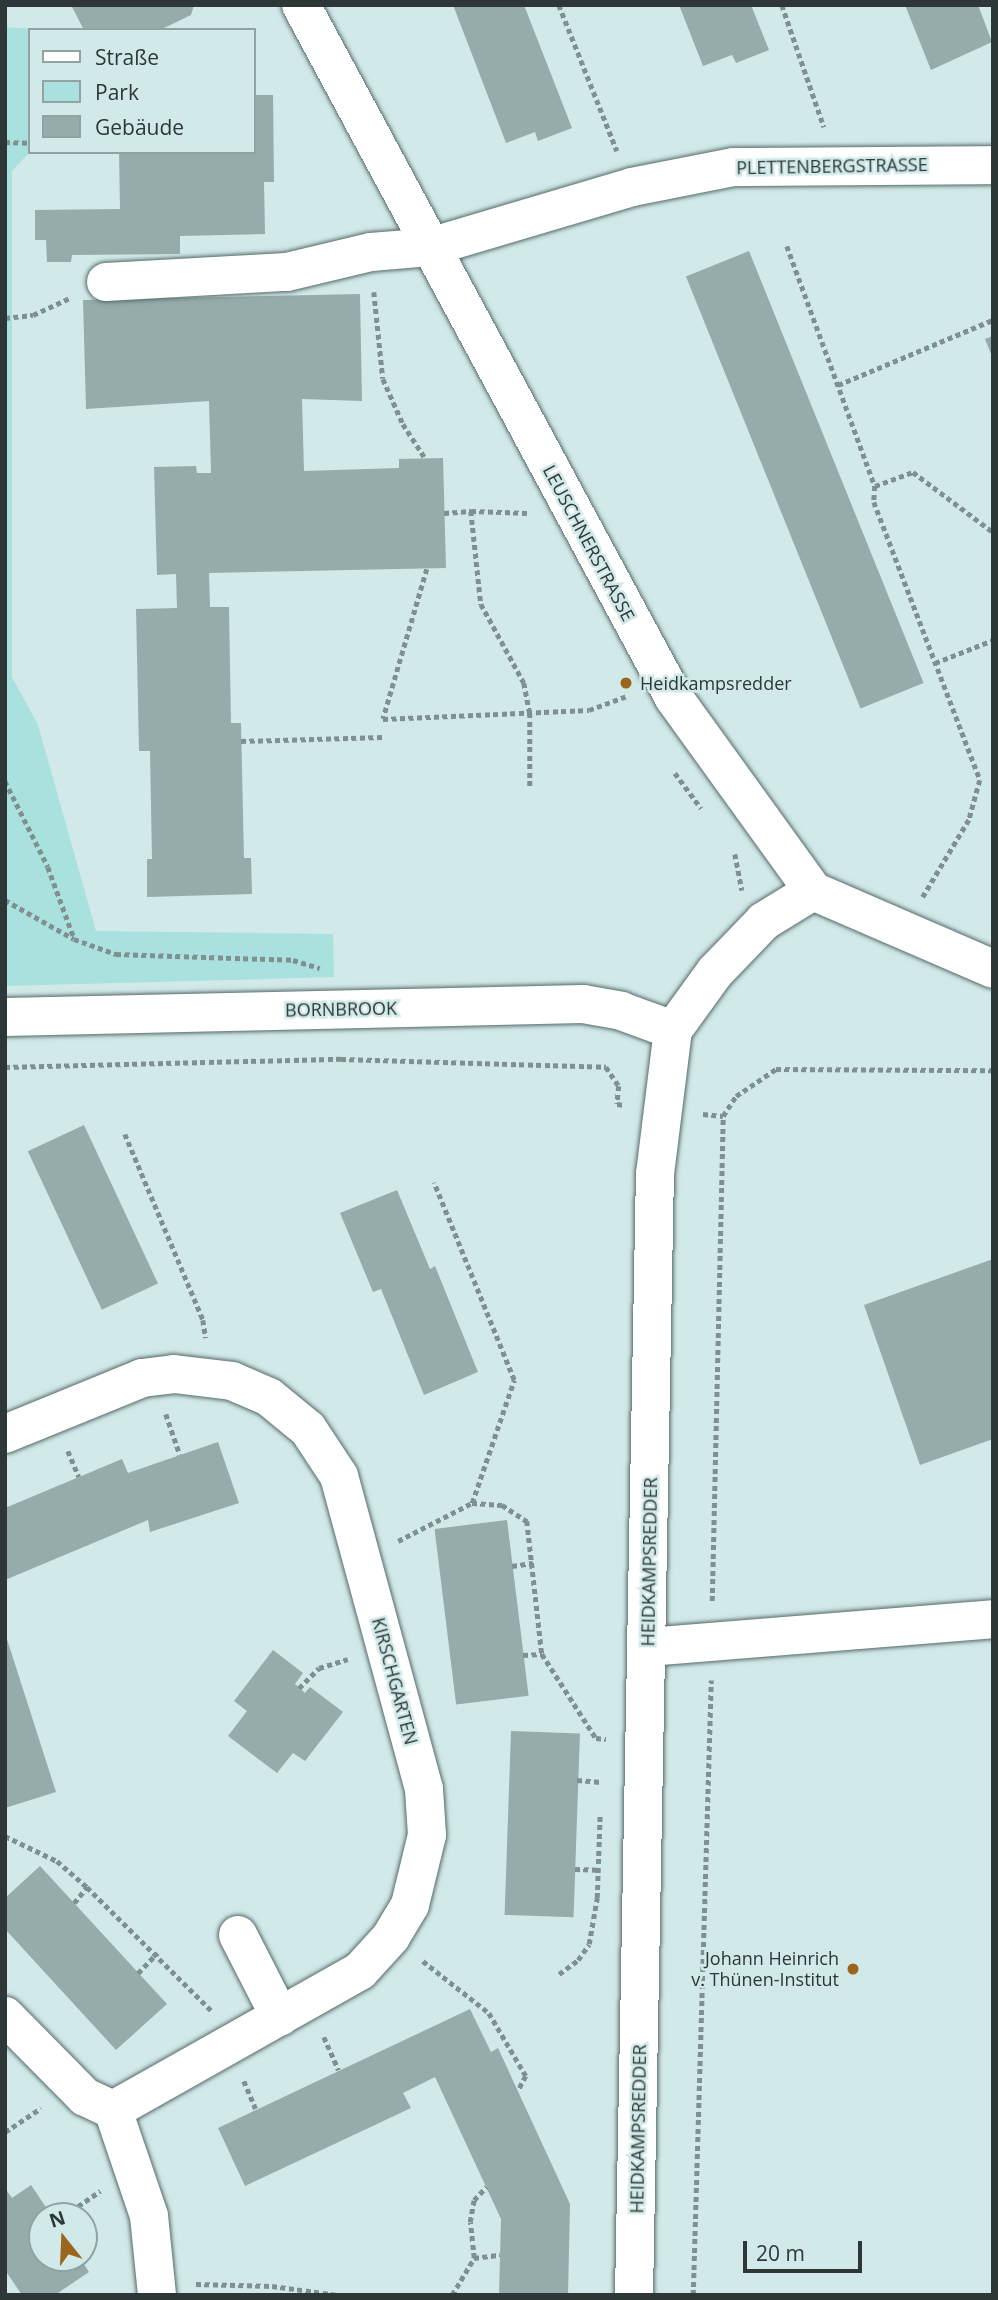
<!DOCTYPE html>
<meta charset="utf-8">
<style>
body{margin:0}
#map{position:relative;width:998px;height:2300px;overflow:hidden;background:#d1e9e8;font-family:"Open Sans",sans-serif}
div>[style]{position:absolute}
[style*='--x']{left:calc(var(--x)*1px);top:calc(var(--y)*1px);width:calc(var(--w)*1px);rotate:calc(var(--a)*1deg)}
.green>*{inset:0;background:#a9e1de}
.building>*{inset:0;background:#95acab;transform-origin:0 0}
.path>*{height:4.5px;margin-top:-2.25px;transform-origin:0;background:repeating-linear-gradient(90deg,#809090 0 5px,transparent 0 8.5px)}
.roads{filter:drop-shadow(0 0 2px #566b6a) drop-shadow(0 0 2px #566b6a)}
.minor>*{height:38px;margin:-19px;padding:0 19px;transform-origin:19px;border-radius:19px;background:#fff}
.dots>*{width:19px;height:19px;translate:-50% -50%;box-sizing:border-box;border:4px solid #d1e9e8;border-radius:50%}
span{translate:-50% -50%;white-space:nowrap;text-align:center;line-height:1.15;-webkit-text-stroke:5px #d1e9e8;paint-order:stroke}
.street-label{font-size:18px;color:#2e3737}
.poi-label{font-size:18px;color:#2e3737}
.left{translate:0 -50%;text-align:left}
.right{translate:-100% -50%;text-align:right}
.frame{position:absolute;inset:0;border:7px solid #2e3737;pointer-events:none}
.legend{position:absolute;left:28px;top:28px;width:228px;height:126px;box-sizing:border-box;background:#d1e9e8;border:2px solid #90a2a1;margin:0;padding:9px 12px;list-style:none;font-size:21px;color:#2e3737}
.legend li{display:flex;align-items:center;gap:14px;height:35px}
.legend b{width:35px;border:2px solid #90a2a1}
.north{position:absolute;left:28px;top:2202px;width:70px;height:70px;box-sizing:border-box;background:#d1e9e8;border:2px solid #90a2a1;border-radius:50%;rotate:342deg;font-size:19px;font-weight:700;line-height:28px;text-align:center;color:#2e3737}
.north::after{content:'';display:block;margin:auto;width:24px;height:32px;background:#9a651d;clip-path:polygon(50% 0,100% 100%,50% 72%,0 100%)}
.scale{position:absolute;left:743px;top:2241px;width:119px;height:32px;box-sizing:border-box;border:4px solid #2e3737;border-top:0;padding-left:9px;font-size:21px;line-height:24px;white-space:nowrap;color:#2e3737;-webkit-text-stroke:5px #d1e9e8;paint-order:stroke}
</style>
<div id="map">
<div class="green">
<i style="clip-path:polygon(5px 27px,47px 30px,30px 30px,30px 152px,12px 171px,12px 677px,38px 725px,96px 931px,333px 934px,334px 977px,5px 986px)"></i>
</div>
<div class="building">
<i style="clip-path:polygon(71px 5px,194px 5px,191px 15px,160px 30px,84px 30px)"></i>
<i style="clip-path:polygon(453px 5px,524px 5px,572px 128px,538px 141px,535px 132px,506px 143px)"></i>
<i style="clip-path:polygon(679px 5px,751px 5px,769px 50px,736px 63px,732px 55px,703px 66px)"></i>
<i style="clip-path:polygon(905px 5px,978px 5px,992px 42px,931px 70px)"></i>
<i style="clip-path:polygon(254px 95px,273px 95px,274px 182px,264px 182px,265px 234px,180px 236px,180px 254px,72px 255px,71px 262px,47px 262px,46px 240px,35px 240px,35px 210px,120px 209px,119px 152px,254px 152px)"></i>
<i style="left:749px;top:251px;width:466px;height:68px;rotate:68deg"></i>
<i style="clip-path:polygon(360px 294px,362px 401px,302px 399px,304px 471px,399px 468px,399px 459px,443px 458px,446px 568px,209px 573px,210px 607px,229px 607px,231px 723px,241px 723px,244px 858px,251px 858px,252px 894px,147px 897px,147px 859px,152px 859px,150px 751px,139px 751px,136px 609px,177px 608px,176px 574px,157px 575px,154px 467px,196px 466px,197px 473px,211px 473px,209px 401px,86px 409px,83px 300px)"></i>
<i style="clip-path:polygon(993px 336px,993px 359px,985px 339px)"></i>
<i style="left:84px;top:1125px;width:175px;height:62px;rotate:65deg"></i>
<i style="clip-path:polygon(397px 1190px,430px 1269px,435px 1266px,478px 1372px,424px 1395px,381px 1289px,373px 1292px,340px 1213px)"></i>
<i style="clip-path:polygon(993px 1259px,993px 1439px,920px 1465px,864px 1305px)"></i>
<i style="clip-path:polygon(218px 1442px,239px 1503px,150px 1532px,148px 1520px,5px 1580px,5px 1508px,122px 1459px,128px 1473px)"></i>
<i style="left:507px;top:1520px;width:177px;height:73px;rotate:83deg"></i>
<i style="clip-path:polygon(5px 1633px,56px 1792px,5px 1808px)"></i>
<i style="clip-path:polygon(273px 1650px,303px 1673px,295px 1684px,305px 1693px,310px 1687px,343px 1712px,305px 1761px,293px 1753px,277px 1773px,228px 1736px,247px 1711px,234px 1701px)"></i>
<i style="left:511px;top:1731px;width:69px;height:184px;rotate:2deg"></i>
<i style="clip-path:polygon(40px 1866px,167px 2004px,116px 2050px,5px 1929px,5px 1898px)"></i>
<i style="clip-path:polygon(470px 2009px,491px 2052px,498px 2048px,570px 2204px,568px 2295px,499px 2295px,501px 2219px,435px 2077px,403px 2093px,411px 2108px,245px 2186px,218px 2128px)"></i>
<i style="clip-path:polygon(31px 2185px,52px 2216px,42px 2216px,42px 2258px,80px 2258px,89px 2272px,55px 2295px,22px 2295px,5px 2270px,5px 2188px,12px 2198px)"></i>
</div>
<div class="path">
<i style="--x:559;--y:5;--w:157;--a:68.3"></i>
<i style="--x:782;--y:5;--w:129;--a:71"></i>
<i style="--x:5;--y:142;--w:25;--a:2"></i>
<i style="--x:787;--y:246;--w:256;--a:69.9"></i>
<i style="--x:875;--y:486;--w:16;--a:94"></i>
<i style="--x:874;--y:502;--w:298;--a:69.1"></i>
<i style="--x:980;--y:780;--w:41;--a:105.4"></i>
<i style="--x:969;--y:820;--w:90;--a:120.9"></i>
<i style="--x:374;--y:292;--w:87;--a:84.1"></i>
<i style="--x:383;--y:379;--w:49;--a:66"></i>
<i style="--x:403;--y:424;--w:40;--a:57.1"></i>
<i style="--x:5;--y:318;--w:28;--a:-6"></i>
<i style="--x:33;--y:315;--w:41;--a:-24.7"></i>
<i style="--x:838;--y:385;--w:168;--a:-22.8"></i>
<i style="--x:875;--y:486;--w:40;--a:-20.2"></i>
<i style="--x:913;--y:472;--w:100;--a:36.9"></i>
<i style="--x:471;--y:511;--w:56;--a:2"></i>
<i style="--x:444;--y:513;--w:27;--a:-4"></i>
<i style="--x:471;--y:511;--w:94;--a:83.9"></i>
<i style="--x:481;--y:604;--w:90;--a:61.4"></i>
<i style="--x:524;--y:683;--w:31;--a:79"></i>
<i style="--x:530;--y:713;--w:76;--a:90"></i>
<i style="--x:427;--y:569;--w:156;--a:106.3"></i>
<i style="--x:383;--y:719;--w:206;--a:-2.5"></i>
<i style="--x:589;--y:710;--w:40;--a:-20.2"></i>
<i style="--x:935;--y:663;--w:62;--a:-21.6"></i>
<i style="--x:241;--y:741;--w:142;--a:-1.6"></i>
<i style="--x:675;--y:773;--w:44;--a:53.4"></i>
<i style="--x:5;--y:781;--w:96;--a:63.4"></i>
<i style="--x:48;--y:867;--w:76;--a:69.9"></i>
<i style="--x:735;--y:854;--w:37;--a:79"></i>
<i style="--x:5;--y:900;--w:79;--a:29.5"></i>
<i style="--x:74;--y:939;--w:45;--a:19.7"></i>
<i style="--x:116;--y:954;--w:177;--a:1.9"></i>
<i style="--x:293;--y:960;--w:28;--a:17"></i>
<i style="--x:5;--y:1067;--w:336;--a:-1.4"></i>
<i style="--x:341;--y:1059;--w:265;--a:1.7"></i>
<i style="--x:606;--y:1067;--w:23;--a:56"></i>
<i style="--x:619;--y:1086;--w:18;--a:96"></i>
<i style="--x:617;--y:1104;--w:8;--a:7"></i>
<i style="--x:703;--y:1114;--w:20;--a:6"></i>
<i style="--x:723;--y:1116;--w:24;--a:-57"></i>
<i style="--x:736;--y:1096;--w:48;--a:-34"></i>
<i style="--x:776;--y:1069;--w:217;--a:0.3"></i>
<i style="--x:125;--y:1134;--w:202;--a:67.2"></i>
<i style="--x:203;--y:1320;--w:18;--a:81"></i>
<i style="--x:166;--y:1414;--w:43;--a:71.1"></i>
<i style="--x:68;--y:1451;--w:28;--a:67"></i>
<i style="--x:472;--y:1503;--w:30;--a:4"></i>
<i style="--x:502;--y:1505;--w:30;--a:33"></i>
<i style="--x:527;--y:1521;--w:134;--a:83.6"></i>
<i style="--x:542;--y:1654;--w:100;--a:57.3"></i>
<i style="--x:596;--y:1738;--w:10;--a:6"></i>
<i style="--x:398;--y:1541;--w:83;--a:-27.2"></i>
<i style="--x:472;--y:1503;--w:130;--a:-71.1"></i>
<i style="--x:514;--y:1380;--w:213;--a:-112.1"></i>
<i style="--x:512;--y:1566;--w:21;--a:-8"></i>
<i style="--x:712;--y:1601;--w:485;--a:-88.7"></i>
<i style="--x:523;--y:1655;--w:19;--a:-3"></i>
<i style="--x:299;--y:1688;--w:28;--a:-45"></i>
<i style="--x:319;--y:1668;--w:30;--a:-17"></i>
<i style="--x:577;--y:1780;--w:24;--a:5"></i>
<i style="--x:5;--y:1836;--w:58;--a:25.7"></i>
<i style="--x:57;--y:1861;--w:40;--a:41"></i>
<i style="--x:87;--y:1887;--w:175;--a:44.8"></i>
<i style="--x:575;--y:1869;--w:23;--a:2"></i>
<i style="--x:74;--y:1903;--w:21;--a:-51"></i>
<i style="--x:423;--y:1961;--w:84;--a:38.2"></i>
<i style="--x:489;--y:2013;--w:73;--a:59.6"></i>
<i style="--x:526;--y:2076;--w:17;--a:118"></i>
<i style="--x:138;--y:1973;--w:28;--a:-46"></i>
<i style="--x:559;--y:1974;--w:24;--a:-36"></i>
<i style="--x:578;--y:1960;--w:19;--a:-55"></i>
<i style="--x:589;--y:1944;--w:47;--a:-80.1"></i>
<i style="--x:597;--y:1898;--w:85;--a:-88"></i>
<i style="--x:324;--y:2037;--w:36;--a:66"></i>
<i style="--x:244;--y:2081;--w:30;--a:67"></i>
<i style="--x:5;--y:2132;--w:43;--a:-33.7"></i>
<i style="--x:64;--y:2216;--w:44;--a:-34.8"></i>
<i style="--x:474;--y:2258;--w:26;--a:-7"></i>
<i style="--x:196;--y:2284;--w:76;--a:1.5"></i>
<i style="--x:272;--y:2286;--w:68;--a:7.7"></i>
<i style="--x:452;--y:2295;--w:43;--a:-59.3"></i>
<i style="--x:474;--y:2258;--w:36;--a:-96"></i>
<i style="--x:470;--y:2222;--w:22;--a:-80"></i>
<i style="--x:474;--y:2200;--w:18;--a:-47"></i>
<i style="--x:693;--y:2295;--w:615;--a:-88.32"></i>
</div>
<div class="roads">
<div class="minor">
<i style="--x:301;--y:5;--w:787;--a:61.71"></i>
<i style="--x:674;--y:698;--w:238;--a:54.2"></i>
<i style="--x:813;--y:891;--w:196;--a:23.4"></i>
<i style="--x:106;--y:282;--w:181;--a:-3.2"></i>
<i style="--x:287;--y:272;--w:86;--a:-13.4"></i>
<i style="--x:371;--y:252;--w:59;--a:-4.8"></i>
<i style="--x:430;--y:247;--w:211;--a:-16.5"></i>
<i style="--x:632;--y:187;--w:104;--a:-11.1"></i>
<i style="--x:734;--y:167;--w:259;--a:-0.4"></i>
<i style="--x:5;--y:1017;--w:578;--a:-1.29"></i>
<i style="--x:583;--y:1004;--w:39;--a:10"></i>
<i style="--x:621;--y:1011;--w:55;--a:20.1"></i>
<i style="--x:5;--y:1434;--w:148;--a:-22.2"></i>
<i style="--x:142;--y:1378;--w:32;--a:-7"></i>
<i style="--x:174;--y:1374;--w:58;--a:6.9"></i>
<i style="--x:232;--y:1381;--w:40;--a:23.4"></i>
<i style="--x:269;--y:1397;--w:50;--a:39.4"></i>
<i style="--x:308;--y:1429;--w:56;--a:56.6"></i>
<i style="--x:339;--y:1476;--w:324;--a:74.8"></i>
<i style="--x:424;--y:1789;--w:46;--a:86.3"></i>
<i style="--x:427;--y:1835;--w:72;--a:103.7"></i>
<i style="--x:410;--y:1905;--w:37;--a:121"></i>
<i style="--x:391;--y:1937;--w:46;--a:132.4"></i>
<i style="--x:360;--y:1971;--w:283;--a:150.6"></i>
<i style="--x:113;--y:2110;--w:31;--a:-155"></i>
<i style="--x:85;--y:2097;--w:114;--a:-134.6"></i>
<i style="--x:648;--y:1647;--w:346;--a:-4.6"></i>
<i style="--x:238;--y:1935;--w:92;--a:62.9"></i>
<i style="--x:113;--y:2110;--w:112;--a:71.2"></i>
<i style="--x:149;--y:2216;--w:79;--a:84.2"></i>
<i style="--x:634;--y:2295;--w:1121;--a:-88.93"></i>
<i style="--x:655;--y:1174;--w:145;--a:-82.9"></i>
<i style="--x:673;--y:1030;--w:72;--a:-54.1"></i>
<i style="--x:715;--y:972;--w:71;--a:-46.1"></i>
<i style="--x:764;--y:921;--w:57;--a:-31.5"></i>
</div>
</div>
<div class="dots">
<i style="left:626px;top:683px;background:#9a651d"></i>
<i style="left:853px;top:1969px;background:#9a651d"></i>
</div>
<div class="street-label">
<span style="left:832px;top:166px;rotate:-1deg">PLETTENBERGSTRASSE</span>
<span style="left:589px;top:543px;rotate:62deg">LEUSCHNERSTRASSE</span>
<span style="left:341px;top:1009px;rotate:-1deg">BORNBROOK</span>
<span style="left:649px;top:1562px;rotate:-89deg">HEIDKAMPSREDDER</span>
<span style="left:395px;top:1681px;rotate:75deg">KIRSCHGARTEN</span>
<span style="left:638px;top:2129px;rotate:-89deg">HEIDKAMPSREDDER</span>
</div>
<div class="poi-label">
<span class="left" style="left:640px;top:683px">Heidkampsredder</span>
<span class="right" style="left:839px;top:1969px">Johann Heinrich<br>v. Thünen-Institut</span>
</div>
<div class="frame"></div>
<ul class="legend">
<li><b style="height:9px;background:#fff"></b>Straße</li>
<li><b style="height:19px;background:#a9e1de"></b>Park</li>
<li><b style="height:19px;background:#95acab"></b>Gebäude</li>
</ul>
<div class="north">N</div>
<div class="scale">20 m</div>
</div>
